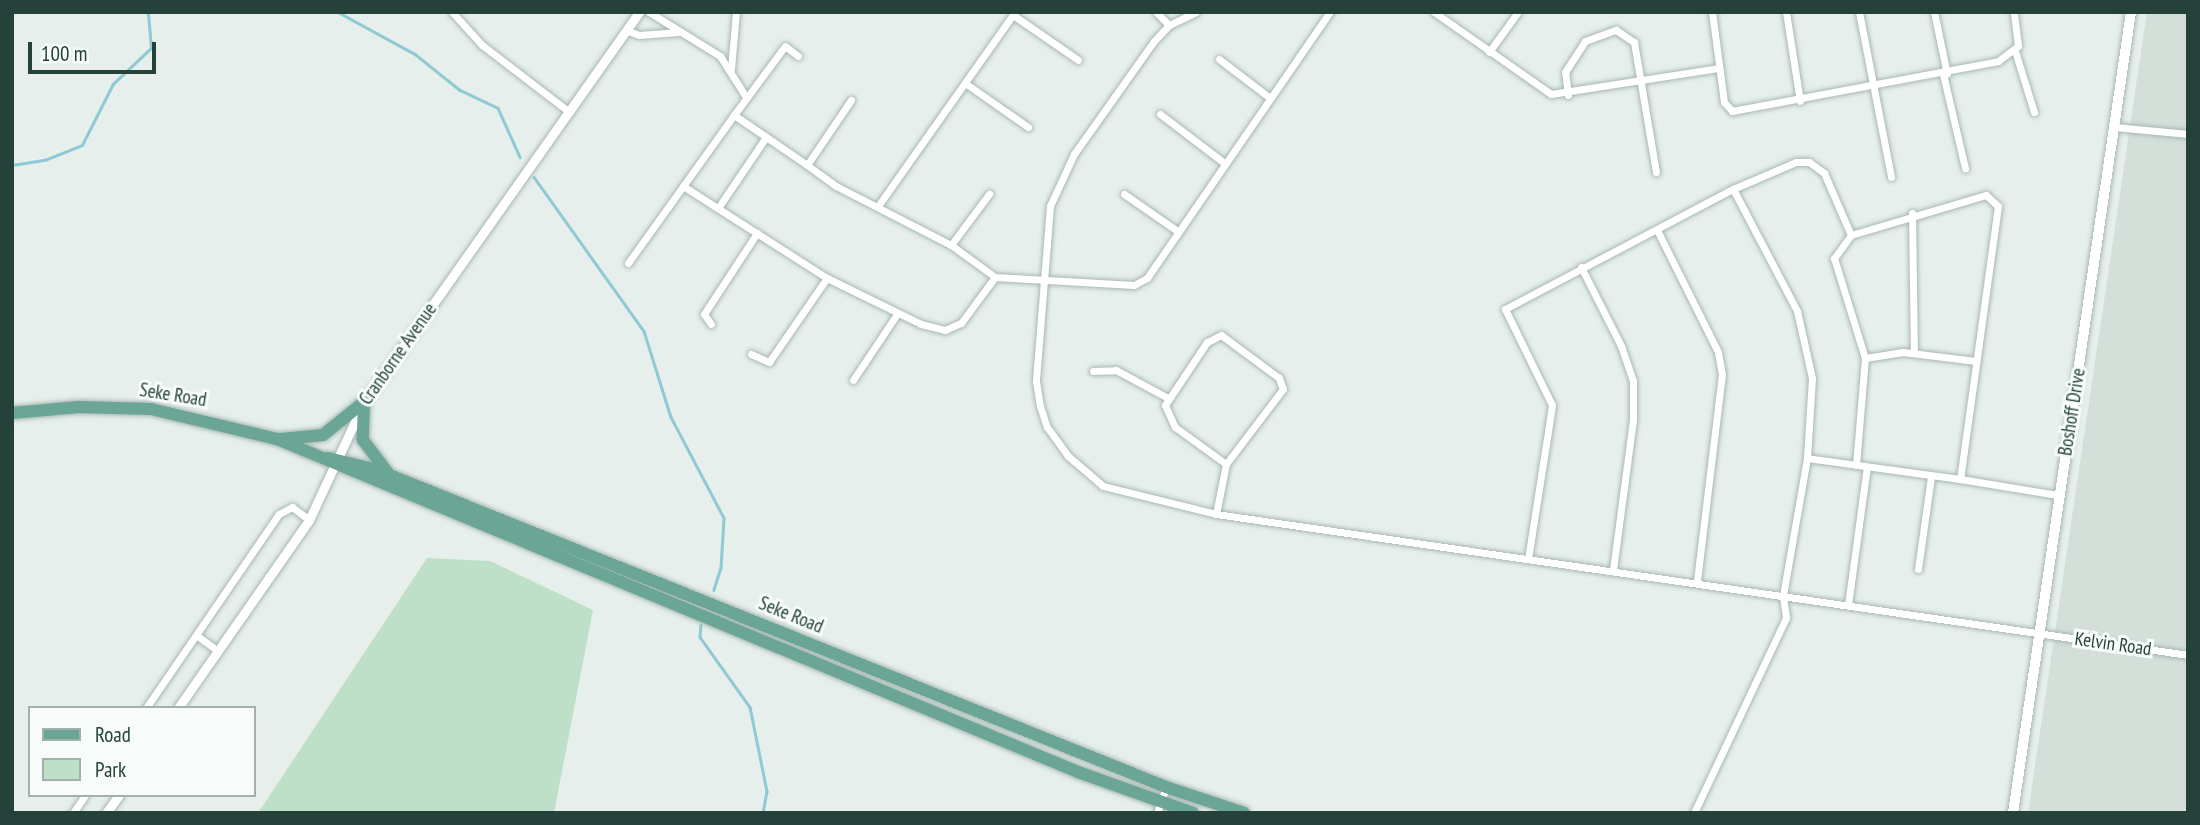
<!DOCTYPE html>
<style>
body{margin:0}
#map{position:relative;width:2200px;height:825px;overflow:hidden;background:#e6efeb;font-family:"PT Sans Narrow",sans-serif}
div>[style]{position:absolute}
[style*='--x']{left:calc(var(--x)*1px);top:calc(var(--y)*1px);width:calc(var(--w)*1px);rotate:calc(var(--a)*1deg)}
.built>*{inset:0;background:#d4dfda}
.green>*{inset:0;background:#bfe0c8}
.stream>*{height:2.5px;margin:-1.25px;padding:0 1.25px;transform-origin:1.25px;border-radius:1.25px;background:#8ec9d4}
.roads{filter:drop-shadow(0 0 2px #a8b8b2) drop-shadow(0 0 2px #a8b8b2)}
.minor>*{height:7px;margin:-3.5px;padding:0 3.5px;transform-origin:3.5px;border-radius:3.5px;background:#fff}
.tertiary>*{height:9px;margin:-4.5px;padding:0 4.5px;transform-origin:4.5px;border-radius:4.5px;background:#fff}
.secondary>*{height:10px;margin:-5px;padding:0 5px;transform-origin:5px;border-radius:5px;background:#fff}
.primary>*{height:12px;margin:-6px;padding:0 6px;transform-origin:6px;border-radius:6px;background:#6aa596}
span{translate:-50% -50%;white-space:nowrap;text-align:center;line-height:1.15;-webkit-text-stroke:6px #f7fbf9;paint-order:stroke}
.street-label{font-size:19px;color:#24423a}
.frame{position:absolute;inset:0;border:14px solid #24423a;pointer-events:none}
.legend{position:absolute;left:28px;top:706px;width:228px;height:91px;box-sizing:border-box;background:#f7fbf9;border:2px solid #a3b1ad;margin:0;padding:9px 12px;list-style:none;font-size:21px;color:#24423a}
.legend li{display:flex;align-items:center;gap:14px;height:35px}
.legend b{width:35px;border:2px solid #a3b1ad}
.scale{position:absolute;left:28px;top:42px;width:128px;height:32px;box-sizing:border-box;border:4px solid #24423a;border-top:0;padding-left:9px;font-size:21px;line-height:24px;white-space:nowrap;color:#24423a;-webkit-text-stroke:5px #f7fbf9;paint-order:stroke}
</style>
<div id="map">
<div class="built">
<i style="clip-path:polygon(2147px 12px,2188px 12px,2188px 813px,2028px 813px)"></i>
</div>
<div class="green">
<i style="clip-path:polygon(427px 558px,490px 561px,593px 610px,554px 813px,258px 813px)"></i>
</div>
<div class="stream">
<i style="--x:338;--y:12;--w:88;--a:28.6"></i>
<i style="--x:415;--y:54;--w:58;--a:38.7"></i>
<i style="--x:460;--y:90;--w:42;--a:25.3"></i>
<i style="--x:498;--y:108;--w:54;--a:65.8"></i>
<i style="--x:12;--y:165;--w:33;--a:-9"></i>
<i style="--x:45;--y:160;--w:40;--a:-22"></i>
<i style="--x:82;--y:145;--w:68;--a:-63.1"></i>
<i style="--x:113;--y:84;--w:52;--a:-43.5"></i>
<i style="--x:151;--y:48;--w:36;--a:-95"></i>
<i style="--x:534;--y:177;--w:189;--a:54.5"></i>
<i style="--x:644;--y:331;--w:90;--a:72.6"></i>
<i style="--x:671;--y:417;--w:114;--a:62.3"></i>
<i style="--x:724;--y:518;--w:50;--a:93.4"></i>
<i style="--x:721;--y:568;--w:23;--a:108"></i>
<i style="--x:701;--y:625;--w:12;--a:95"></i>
<i style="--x:700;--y:637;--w:86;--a:54.5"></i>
<i style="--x:750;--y:707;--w:86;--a:78.6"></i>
<i style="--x:767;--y:791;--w:22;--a:100"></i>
</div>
<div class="roads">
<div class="minor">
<i style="--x:452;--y:12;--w:45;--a:47.7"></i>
<i style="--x:482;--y:45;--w:108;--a:37.5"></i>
<i style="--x:649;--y:12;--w:84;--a:31.8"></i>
<i style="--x:720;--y:56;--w:49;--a:57.6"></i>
<i style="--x:1156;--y:12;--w:18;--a:45"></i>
<i style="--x:1196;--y:12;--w:30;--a:154"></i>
<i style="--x:1169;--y:25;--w:22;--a:133"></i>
<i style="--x:1154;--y:41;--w:138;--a:125.3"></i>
<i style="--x:1074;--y:154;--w:57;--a:114.8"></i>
<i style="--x:1050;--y:206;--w:176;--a:94.6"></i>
<i style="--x:1036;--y:381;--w:25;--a:81"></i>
<i style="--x:1040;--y:406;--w:22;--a:72"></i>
<i style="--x:1047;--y:427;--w:36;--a:54"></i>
<i style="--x:1068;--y:456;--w:46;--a:40.6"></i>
<i style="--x:1103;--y:486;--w:116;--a:13.9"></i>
<i style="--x:1216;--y:514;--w:982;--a:8.25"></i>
<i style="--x:1434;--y:12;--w:143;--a:35"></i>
<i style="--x:1551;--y:94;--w:169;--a:-8.8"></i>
<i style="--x:1712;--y:12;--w:91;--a:82.4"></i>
<i style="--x:1724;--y:102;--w:12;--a:48"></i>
<i style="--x:1732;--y:111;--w:271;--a:-10.6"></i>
<i style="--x:1998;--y:61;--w:25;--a:-37"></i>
<i style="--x:2018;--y:46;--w:34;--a:-97"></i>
<i style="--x:1786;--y:12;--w:90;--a:81.1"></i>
<i style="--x:1859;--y:12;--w:168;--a:79"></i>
<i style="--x:1934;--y:12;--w:63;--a:78.2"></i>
<i style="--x:1013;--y:15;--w:79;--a:34.7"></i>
<i style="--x:626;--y:30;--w:14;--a:21"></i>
<i style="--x:639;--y:35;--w:40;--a:-4.3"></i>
<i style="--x:2015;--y:51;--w:64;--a:72.7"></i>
<i style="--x:1489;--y:52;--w:49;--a:-54.1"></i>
<i style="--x:798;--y:56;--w:16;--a:-142"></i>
<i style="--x:785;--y:46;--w:86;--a:126.5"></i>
<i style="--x:734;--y:115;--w:88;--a:34.4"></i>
<i style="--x:1219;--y:59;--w:64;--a:37.4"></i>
<i style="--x:731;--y:69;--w:57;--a:-85"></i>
<i style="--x:1943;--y:74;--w:97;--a:76.8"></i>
<i style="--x:965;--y:83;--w:77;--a:34.9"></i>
<i style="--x:1568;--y:95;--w:23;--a:-97"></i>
<i style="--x:1565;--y:72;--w:37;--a:-57"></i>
<i style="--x:1585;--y:41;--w:33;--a:-20"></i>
<i style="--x:1616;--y:30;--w:22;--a:34"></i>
<i style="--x:1634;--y:42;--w:132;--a:80.4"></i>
<i style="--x:851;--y:100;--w:78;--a:124.1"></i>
<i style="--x:807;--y:165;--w:36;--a:36"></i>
<i style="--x:836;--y:186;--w:129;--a:27.2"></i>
<i style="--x:951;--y:245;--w:54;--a:36"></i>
<i style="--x:995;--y:277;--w:139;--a:3.3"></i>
<i style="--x:1134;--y:285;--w:15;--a:-28"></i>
<i style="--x:1147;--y:278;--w:323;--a:-55.5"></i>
<i style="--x:1160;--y:114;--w:79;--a:37.3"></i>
<i style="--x:2115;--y:127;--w:73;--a:5.5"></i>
<i style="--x:683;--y:186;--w:171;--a:32.6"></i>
<i style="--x:827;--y:278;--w:105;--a:26.1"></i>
<i style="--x:921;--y:324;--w:25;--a:14"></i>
<i style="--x:945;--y:330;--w:17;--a:-24"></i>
<i style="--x:961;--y:323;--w:57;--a:-53.5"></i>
<i style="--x:1733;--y:189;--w:69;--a:-23.2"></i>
<i style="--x:1796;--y:162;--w:13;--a:0"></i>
<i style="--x:1809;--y:162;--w:19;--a:36"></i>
<i style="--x:1824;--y:173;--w:68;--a:66.5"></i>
<i style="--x:1851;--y:235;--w:141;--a:-16.5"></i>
<i style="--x:1986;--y:195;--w:16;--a:43"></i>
<i style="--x:1998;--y:206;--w:276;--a:97.9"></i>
<i style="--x:1960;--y:479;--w:154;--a:-172.2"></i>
<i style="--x:1124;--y:194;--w:63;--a:34.7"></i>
<i style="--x:878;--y:206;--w:237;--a:-54.8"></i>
<i style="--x:718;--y:208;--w:86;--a:-55.9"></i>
<i style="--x:1912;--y:213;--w:140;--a:89.2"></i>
<i style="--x:1657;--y:230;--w:136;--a:63.4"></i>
<i style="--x:1718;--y:352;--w:22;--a:80"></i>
<i style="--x:1722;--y:374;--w:209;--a:96.9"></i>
<i style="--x:1851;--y:235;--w:29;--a:126"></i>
<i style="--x:1834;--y:258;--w:105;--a:72.8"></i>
<i style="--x:951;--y:245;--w:64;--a:-53.3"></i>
<i style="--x:628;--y:263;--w:182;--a:-54.4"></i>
<i style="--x:1581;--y:267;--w:89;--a:63.1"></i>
<i style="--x:1621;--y:346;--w:37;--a:71"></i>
<i style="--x:1633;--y:381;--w:39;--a:90"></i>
<i style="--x:1633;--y:420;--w:151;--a:97.6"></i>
<i style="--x:711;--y:324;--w:12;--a:-125"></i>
<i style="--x:704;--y:314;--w:97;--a:-56.8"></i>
<i style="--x:751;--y:354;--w:20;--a:24"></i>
<i style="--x:769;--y:362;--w:102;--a:-55.4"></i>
<i style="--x:1093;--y:371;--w:23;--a:-2"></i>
<i style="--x:1116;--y:370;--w:57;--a:28.4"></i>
<i style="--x:853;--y:380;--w:79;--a:-56.3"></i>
<i style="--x:1856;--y:465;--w:107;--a:-85.2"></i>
<i style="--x:1865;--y:358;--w:37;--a:-9"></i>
<i style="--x:1902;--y:352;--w:75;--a:6.9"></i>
<i style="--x:1960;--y:479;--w:99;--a:9.3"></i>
<i style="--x:1216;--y:514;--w:51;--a:-78.7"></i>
<i style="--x:1226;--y:464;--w:94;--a:-52.8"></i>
<i style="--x:1283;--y:389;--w:12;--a:-110"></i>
<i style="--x:1279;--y:378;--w:72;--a:-143.4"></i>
<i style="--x:1221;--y:335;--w:16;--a:153"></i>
<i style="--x:1207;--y:342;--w:76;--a:123.7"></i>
<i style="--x:1165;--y:405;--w:24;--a:66"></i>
<i style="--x:1175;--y:427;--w:63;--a:36"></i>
<i style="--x:1528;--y:559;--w:156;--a:-81.1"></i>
<i style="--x:1552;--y:405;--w:107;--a:-116.1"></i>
<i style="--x:1505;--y:309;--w:258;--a:-27.8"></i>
<i style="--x:1733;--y:189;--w:138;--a:62.3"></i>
<i style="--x:1797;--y:311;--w:69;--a:77.4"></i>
<i style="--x:1812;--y:378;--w:80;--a:93.6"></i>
<i style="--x:1807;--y:458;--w:140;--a:99.9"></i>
<i style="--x:1783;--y:596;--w:22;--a:82"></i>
<i style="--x:1786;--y:618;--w:216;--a:115.3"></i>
<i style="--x:1918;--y:569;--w:94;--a:-82"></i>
<i style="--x:1848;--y:605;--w:139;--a:-82.2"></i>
<i style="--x:196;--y:635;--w:26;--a:36"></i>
<i style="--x:146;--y:708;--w:235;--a:-55.6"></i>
<i style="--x:279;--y:514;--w:15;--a:-28"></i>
<i style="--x:292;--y:507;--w:21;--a:37"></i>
<i style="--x:73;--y:813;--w:22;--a:-56"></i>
<i style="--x:1157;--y:813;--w:28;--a:-71"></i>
</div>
<div class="tertiary">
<i style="--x:178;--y:708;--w:229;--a:-55.1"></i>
<i style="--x:309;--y:520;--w:130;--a:-65"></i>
<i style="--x:364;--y:402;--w:477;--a:-54.8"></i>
<i style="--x:106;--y:813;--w:22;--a:-54"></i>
</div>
<div class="secondary">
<i style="--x:2013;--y:813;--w:810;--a:-81.62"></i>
</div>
<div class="primary">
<i style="--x:364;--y:402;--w:38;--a:92"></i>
<i style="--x:363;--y:440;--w:41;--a:52.9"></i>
<i style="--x:12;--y:413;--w:67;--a:-5.1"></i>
<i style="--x:79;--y:407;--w:72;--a:1.6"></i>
<i style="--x:151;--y:409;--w:130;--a:13.4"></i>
<i style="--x:277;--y:439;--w:867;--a:22.57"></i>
<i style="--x:1078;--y:772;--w:122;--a:19.6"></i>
<i style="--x:281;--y:439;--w:42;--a:-5.4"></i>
<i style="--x:323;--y:435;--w:53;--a:-38.8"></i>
<i style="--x:328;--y:458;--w:50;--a:13.8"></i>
<i style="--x:377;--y:470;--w:850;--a:21.89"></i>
<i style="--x:1166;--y:787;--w:82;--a:18.4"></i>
</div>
</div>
<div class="street-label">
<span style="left:398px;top:354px;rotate:-55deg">Cranborne Avenue</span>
<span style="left:173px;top:395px;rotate:9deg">Seke Road</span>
<span style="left:2072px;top:412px;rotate:-81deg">Boshoff Drive</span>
<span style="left:791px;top:615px;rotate:22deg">Seke Road</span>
<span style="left:2113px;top:644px;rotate:8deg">Kelvin Road</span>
</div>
<div class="frame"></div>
<ul class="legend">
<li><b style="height:9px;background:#6aa596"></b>Road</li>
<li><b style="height:19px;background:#bfe0c8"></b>Park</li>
</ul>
<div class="scale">100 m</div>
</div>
